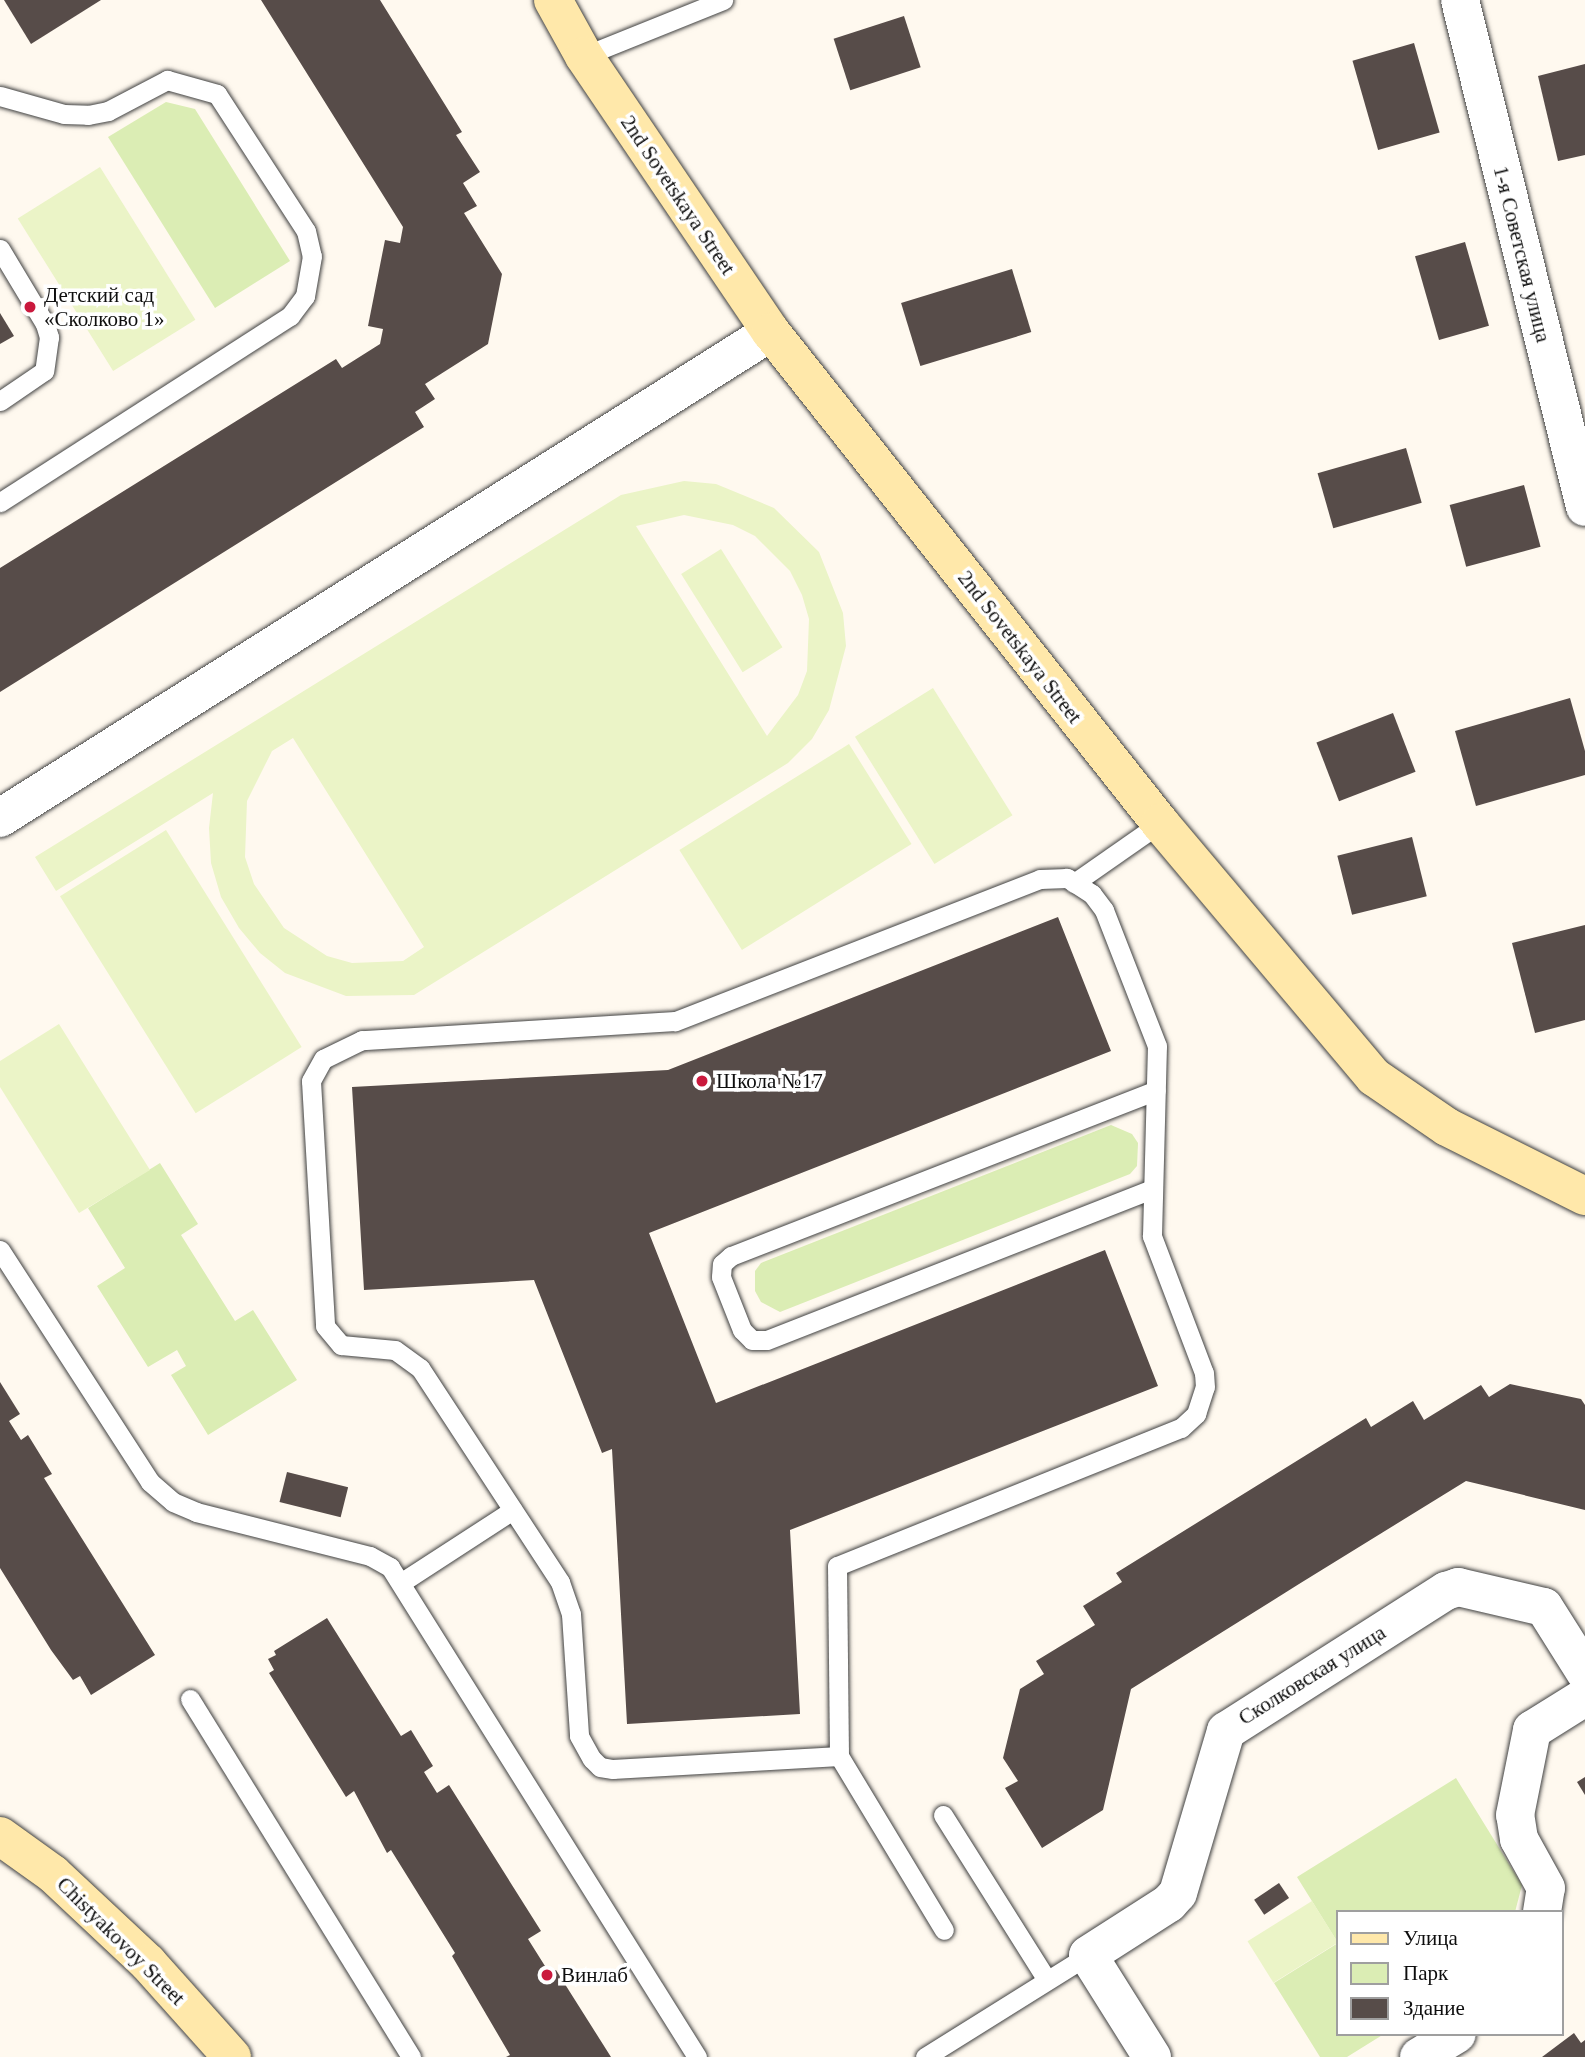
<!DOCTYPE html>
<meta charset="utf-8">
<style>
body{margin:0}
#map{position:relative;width:1585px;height:2057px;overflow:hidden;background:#fff9ef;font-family:Georgia,serif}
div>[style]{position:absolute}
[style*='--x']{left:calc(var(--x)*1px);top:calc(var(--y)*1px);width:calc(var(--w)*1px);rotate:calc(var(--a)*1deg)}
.green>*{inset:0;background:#dbedb4}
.pitch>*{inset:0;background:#ebf4c7;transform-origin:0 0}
.building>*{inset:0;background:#574c49;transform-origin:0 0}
.roads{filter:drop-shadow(0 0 2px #414141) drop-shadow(0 0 2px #414141)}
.lane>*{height:19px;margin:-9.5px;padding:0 9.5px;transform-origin:9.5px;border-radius:9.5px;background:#fff}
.street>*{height:38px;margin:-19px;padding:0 19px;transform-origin:19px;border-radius:19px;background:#fff}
.secondary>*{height:38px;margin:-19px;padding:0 19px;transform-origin:19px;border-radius:19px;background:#ffe8aa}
.dots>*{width:19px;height:19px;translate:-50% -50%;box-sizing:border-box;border:4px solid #fff;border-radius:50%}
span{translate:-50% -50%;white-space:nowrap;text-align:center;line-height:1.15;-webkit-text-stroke:7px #fff;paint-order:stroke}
.street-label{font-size:21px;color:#0e0e0e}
.poi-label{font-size:21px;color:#0e0e0e}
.left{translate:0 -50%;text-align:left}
.legend{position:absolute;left:1336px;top:1910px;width:228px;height:126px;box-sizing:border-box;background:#fff;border:2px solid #9f9f9f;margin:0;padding:9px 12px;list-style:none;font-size:21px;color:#0e0e0e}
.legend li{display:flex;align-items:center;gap:14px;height:35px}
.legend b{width:35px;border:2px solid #9f9f9f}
</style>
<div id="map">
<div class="green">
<i style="clip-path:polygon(166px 102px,195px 109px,290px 261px,215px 308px,108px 137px)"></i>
<i style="clip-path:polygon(1111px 1125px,1132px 1134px,1138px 1143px,1137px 1166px,1130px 1174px,780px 1312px,761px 1302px,755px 1291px,755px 1271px,761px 1263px)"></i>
<i style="clip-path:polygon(160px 1163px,198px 1224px,181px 1235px,235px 1321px,253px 1310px,297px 1380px,208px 1435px,171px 1375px,186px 1366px,177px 1350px,148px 1367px,97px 1286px,125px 1268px,88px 1208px)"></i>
<i style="clip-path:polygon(1456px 1778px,1522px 1885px,1515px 1912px,1338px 1912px,1338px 2034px,1384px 2034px,1347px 2057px,1320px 2057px,1274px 1983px,1338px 1943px,1297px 1877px)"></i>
</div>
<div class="pitch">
<i style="left:100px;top:167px;width:180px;height:97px;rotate:58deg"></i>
<i style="clip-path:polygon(evenodd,684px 481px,716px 484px,774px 508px,819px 552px,843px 613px,846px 646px,829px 710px,812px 739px,788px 763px,414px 995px,346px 996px,285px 973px,260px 953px,239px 928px,221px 897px,211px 863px,209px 828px,213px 793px,56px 891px,35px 857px,621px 495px,684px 481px,684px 515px,733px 525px,755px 536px,790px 571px,802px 595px,809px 619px,807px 671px,798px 695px,767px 736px,636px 526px,684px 515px,684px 481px,293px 738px,424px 947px,403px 961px,352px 963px,327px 956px,284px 928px,254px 884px,245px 857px,247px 801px,272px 751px,293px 738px)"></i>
<i style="left:721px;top:549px;width:116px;height:47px;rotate:58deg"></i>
<i style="left:933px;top:688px;width:150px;height:92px;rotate:58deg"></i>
<i style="left:849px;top:744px;width:118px;height:200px;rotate:58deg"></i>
<i style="left:166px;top:830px;width:256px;height:125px;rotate:58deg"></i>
<i style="clip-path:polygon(59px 1024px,150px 1170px,79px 1213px,0 1087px,0 1061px)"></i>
<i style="left:1312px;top:1901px;width:49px;height:76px;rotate:58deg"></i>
</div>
<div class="building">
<i style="clip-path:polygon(4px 0,101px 0,31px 44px)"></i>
<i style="clip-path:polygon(261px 0,380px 0,462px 132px,456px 135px,480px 172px,463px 183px,477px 206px,464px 213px,502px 274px,488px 344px,425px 384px,435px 399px,415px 412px,424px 427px,0 692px,0 568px,336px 359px,342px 368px,380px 344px,383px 329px,368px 326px,385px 240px,400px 243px,403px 227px)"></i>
<i style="left:904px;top:16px;width:54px;height:74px;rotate:72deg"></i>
<i style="left:1414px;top:43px;width:93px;height:64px;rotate:74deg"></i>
<i style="clip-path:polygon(1585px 64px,1585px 155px,1558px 161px,1538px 76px)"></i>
<i style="left:1465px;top:242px;width:87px;height:52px;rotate:74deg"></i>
<i style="left:1012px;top:269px;width:66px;height:116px;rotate:73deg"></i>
<i style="clip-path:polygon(0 313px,14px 336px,0 344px)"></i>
<i style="left:1406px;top:448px;width:57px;height:92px;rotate:74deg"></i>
<i style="left:1524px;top:485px;width:64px;height:77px;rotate:75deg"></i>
<i style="clip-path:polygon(1570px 698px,1585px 751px,1585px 775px,1476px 806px,1455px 731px)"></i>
<i style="left:1393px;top:713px;width:63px;height:82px;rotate:69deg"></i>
<i style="left:1412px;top:837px;width:61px;height:77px;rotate:76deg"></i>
<i style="clip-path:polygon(1058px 917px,1111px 1051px,649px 1233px,716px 1403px,1105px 1250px,1158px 1386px,790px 1530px,800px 1714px,627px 1724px,612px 1449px,602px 1453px,534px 1280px,364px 1290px,352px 1087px,668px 1070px)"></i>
<i style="clip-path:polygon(1585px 925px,1585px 1020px,1535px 1033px,1512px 943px)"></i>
<i style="clip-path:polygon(0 1382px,20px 1414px,9px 1421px,21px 1440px,28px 1435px,52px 1474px,44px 1478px,155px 1655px,91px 1695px,80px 1676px,73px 1680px,51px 1650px,0 1568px)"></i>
<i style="clip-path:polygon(1510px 1384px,1581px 1399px,1585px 1405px,1585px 1510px,1466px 1481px,1299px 1584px,1131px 1689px,1103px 1810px,1042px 1848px,1005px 1788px,1018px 1781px,1003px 1758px,1020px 1689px,1044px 1674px,1036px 1661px,1095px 1625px,1083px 1606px,1122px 1582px,1116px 1573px,1366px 1418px,1371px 1427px,1413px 1401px,1424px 1420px,1481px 1385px,1489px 1397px)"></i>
<i style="left:287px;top:1472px;width:63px;height:31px;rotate:14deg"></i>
<i style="clip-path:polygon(327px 1618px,401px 1736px,411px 1730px,433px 1766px,424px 1772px,437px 1793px,449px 1785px,541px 1931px,528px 1939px,550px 1974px,556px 1970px,611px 2057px,506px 2057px,510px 2055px,452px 1956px,455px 1953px,391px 1850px,387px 1853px,354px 1791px,346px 1797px,269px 1673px,274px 1670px,268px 1659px,276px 1655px,274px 1651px)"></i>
<i style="clip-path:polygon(1585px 1777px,1585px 1795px,1577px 1782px)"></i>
<i style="left:1279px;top:1883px;width:18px;height:30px;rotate:56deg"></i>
<i style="clip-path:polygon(1574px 2033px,1581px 2043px,1585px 2040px,1585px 2057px,1542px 2057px)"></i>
</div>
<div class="roads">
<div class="lane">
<i style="--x:584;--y:56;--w:150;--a:-21.9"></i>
<i style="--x:0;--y:96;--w:66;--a:15.7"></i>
<i style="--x:64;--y:114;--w:24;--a:2"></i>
<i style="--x:88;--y:115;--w:20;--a:-11"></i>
<i style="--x:108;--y:111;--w:67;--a:-27.7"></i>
<i style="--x:167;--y:80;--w:52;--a:15.6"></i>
<i style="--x:217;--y:94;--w:163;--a:57"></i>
<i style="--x:306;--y:231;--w:26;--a:77"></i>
<i style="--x:312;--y:256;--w:41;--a:99.9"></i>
<i style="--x:305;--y:296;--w:25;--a:127"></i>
<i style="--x:290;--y:316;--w:345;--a:147.3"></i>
<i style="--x:0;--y:249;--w:87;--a:59"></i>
<i style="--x:45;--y:324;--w:14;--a:73"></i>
<i style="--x:49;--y:337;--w:34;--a:98"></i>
<i style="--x:44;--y:371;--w:53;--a:145.7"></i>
<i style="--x:1074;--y:883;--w:105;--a:-34.9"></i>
<i style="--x:1152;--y:1189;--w:414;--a:158.6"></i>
<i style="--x:766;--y:1340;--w:14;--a:180"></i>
<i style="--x:752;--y:1340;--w:14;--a:-135"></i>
<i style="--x:742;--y:1330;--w:57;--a:-111.6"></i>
<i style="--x:721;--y:1277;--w:13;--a:-86"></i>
<i style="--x:722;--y:1264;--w:12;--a:-42"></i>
<i style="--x:731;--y:1256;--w:456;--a:-21.3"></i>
<i style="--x:0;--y:1250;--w:276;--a:57.1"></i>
<i style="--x:150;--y:1482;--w:30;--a:41"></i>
<i style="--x:173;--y:1502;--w:25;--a:23"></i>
<i style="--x:196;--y:1512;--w:179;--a:14.2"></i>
<i style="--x:370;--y:1556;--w:23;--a:29"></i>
<i style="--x:390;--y:1567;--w:578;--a:57.93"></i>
<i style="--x:402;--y:1582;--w:132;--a:-33"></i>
<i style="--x:190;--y:1699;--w:421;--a:58.3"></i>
<i style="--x:839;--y:1756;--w:190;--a:-90.6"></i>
<i style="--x:837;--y:1566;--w:371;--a:-21.9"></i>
<i style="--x:1181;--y:1428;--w:21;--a:-43"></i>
<i style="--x:1196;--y:1414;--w:28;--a:-72"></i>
<i style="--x:1205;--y:1387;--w:14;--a:-94"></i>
<i style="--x:1204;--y:1373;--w:147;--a:-110.8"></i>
<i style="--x:1152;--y:1236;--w:190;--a:-88.5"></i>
<i style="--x:1157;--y:1046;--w:146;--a:-111.3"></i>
<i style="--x:1104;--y:910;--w:20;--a:-127"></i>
<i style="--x:1092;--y:894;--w:30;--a:-147"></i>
<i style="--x:1067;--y:878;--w:27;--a:178"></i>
<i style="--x:1040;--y:879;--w:392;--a:158.7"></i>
<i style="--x:675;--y:1021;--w:314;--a:176.5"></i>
<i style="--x:362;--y:1040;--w:43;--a:154"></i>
<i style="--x:323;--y:1059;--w:25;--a:119"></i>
<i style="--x:311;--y:1081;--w:245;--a:86.7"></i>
<i style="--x:325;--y:1326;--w:25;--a:50"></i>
<i style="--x:341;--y:1345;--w:54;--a:5.3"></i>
<i style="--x:395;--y:1350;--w:31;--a:36"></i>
<i style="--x:420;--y:1368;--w:256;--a:56.8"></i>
<i style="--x:560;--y:1582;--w:34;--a:71"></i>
<i style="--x:571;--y:1614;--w:122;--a:86.2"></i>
<i style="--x:579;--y:1736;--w:26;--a:61"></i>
<i style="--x:592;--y:1759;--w:11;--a:45"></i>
<i style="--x:600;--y:1767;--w:13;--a:9"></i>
<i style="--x:613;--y:1769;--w:226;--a:-3.3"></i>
<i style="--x:839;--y:1756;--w:203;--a:58.9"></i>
<i style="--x:943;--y:1815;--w:195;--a:57.8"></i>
<i style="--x:925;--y:2057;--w:192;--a:-32"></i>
</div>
<div class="street">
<i style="--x:1460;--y:0;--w:522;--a:76.15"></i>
<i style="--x:0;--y:818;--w:911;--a:-32.23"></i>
<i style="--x:1542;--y:1912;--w:24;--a:-81"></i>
<i style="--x:1546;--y:1888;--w:56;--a:-118.9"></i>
<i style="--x:1519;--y:1839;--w:24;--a:-99"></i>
<i style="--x:1515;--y:1815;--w:87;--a:-78.7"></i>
<i style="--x:1532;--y:1730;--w:62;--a:-31.9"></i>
<i style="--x:1152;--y:2057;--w:120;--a:-122.1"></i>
<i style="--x:1088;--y:1955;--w:96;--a:-32.7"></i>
<i style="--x:1169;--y:1903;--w:13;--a:-48"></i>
<i style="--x:1178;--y:1893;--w:169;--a:-73.5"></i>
<i style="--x:1226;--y:1731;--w:261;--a:-32.5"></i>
<i style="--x:1446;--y:1591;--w:13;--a:-18"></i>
<i style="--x:1458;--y:1587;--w:88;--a:13.1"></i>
<i style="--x:1544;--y:1607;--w:77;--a:57.8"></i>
<i style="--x:1419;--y:2057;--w:44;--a:-31.2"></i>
</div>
<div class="secondary">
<i style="--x:553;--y:0;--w:64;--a:61"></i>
<i style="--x:584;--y:56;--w:333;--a:55.9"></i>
<i style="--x:771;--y:332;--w:626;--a:51.61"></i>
<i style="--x:1160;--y:823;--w:332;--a:49.9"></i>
<i style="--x:1374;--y:1077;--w:88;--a:34.4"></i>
<i style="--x:1447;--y:1127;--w:154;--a:26.6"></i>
<i style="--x:0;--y:1836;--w:65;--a:35.6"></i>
<i style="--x:53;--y:1874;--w:130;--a:43.1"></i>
<i style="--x:148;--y:1963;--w:126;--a:48.2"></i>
</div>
</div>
<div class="dots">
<i style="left:30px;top:307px;background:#ca193d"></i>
<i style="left:702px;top:1081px;background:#ca193d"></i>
<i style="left:547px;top:1975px;background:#ca193d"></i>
</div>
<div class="street-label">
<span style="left:678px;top:195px;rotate:56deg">2nd Sovetskaya Street</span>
<span style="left:1522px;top:254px;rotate:76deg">1-я Советская улица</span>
<span style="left:1020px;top:647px;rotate:52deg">2nd Sovetskaya Street</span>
<span style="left:1312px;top:1675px;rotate:-32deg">Сколковская улица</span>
<span style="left:121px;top:1941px;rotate:45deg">Chistyakovoy Street</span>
</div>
<div class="poi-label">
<span class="left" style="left:44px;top:307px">Детский сад<br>«Сколково 1»</span>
<span class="left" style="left:716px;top:1081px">Школа №17</span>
<span class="left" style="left:561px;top:1975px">Винлаб</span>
</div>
<ul class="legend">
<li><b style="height:9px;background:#ffe8aa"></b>Улица</li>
<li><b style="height:19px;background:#dbedb4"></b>Парк</li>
<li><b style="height:19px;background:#574c49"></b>Здание</li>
</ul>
</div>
